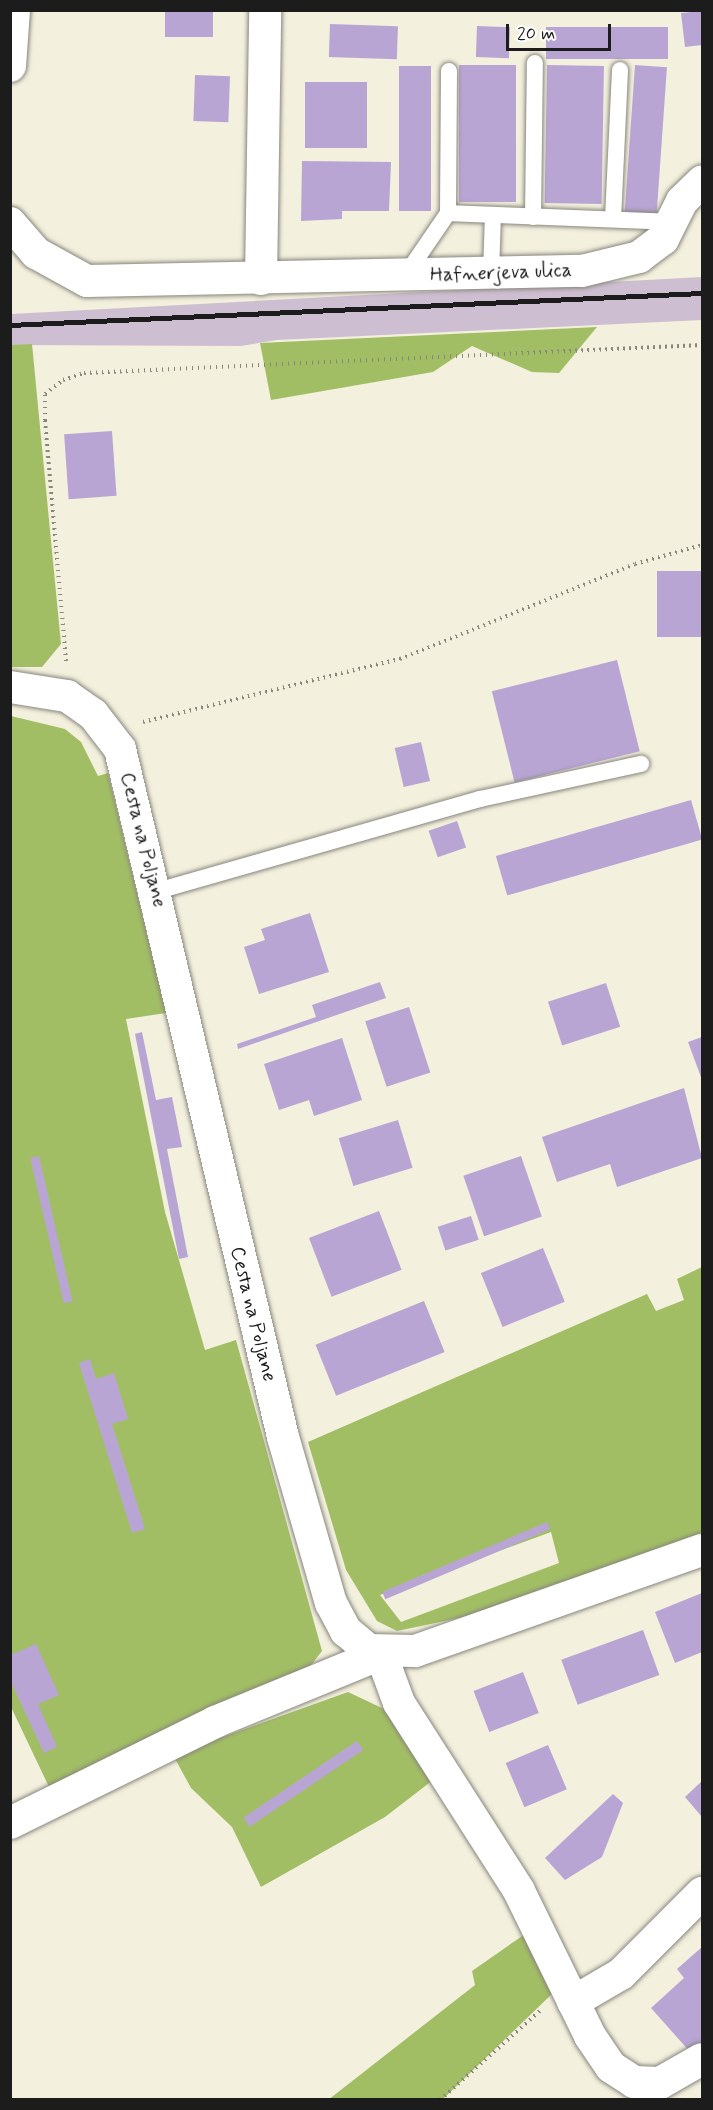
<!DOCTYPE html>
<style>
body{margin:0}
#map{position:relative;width:713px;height:2110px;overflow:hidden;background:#f3f0de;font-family:Mynerve,sans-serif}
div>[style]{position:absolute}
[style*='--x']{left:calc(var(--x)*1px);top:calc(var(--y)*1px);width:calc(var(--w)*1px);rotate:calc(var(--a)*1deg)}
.industrial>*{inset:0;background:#cebed1}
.green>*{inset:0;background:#a2be65}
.building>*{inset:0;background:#b8a5d4;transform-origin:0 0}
.path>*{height:4px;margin-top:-2px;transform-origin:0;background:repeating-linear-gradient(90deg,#88867d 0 1.5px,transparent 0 6px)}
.roads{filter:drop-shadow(0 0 2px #88867d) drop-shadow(0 0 2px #88867d)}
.service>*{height:16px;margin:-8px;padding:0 8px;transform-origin:8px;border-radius:8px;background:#fff}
.minor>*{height:32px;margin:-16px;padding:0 16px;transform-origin:16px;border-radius:16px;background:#fff}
.rail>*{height:4.5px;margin:-2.25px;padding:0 2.25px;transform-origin:2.25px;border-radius:2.25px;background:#1c1c1c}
span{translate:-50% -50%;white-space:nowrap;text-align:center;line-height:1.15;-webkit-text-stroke:5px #fff;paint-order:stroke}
.street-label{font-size:20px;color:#1c1c1c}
.frame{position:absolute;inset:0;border:12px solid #1c1c1c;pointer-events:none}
.scale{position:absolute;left:506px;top:24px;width:105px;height:27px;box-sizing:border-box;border:3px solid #1c1c1c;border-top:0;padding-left:8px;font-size:18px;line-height:21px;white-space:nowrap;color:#1c1c1c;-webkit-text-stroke:4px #fff;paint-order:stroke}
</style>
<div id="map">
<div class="industrial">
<i style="clip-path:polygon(702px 277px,702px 320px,277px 340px,241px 346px,11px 345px,11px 314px)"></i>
</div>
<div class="green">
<i style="clip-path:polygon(597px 327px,559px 373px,532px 372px,472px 346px,433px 372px,271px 400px,260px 343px)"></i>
<i style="clip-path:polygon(32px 344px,61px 644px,42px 667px,11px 667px,11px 345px)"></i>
<i style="clip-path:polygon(11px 716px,65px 729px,81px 742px,98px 776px,108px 773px,166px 1013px,126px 1019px,165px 1212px,205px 1350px,236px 1340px,322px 1651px,305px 1673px,50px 1789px,11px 1707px)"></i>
<i style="clip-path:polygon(evenodd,702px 1267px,702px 1537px,464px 1617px,397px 1631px,377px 1621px,346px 1570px,308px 1442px,647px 1294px,656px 1311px,684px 1300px,677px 1279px,702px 1267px,551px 1532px,559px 1563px,401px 1622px,380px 1595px,551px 1532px)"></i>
<i style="clip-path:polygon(348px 1692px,384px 1709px,433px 1780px,385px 1817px,261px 1887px,232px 1827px,191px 1788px,173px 1755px)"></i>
<i style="clip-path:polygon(525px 1934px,553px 1993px,443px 2099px,328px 2100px,475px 1985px,472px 1971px)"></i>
</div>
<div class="building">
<i style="left:165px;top:10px;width:48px;height:27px"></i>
<i style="clip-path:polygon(702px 11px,702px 45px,685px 47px,681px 13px)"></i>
<i style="left:330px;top:24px;width:68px;height:33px;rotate:2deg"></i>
<i style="left:477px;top:26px;width:33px;height:31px;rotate:2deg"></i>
<i style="left:546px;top:27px;width:122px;height:32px"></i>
<i style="left:459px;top:65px;width:57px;height:137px"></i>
<i style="left:547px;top:65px;width:57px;height:138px;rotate:1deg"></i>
<i style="left:635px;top:65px;width:32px;height:150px;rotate:4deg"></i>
<i style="left:399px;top:66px;width:32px;height:145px"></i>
<i style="left:195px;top:75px;width:35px;height:46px;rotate:2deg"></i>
<i style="left:305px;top:82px;width:62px;height:66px"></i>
<i style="clip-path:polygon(302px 161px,391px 162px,389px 211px,342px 211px,342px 219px,301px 221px)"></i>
<i style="left:112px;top:431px;width:65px;height:48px;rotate:86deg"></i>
<i style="left:702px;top:571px;width:66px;height:45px;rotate:90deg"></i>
<i style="left:617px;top:660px;width:94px;height:129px;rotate:76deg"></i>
<i style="left:421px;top:742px;width:40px;height:27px;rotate:77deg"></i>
<i style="left:691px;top:800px;width:41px;height:203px;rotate:74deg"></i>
<i style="left:457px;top:821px;width:28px;height:30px;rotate:71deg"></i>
<i style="clip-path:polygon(310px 913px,329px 972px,259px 994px,244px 947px,265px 940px,261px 929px)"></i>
<i style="clip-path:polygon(380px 982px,386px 998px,238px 1049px,237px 1044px,316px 1017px,312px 1005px)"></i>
<i style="left:606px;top:983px;width:46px;height:61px;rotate:72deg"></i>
<i style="left:409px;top:1007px;width:69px;height:46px;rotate:72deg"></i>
<i style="clip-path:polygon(142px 1032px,156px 1100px,172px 1097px,182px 1147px,167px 1149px,188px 1257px,179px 1259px,135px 1034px)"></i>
<i style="clip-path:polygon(702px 1037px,702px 1080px,688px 1042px)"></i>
<i style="clip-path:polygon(342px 1038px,362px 1100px,314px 1116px,309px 1100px,279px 1110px,264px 1064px)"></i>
<i style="clip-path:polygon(684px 1088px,702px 1158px,617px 1187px,610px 1164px,557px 1182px,542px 1137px)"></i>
<i style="left:398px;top:1120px;width:50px;height:62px;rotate:73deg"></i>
<i style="left:39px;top:1156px;width:149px;height:9px;rotate:77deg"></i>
<i style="left:521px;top:1156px;width:64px;height:61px;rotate:71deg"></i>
<i style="left:379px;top:1211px;width:63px;height:75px;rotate:69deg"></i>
<i style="left:471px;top:1216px;width:25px;height:35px;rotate:72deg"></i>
<i style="left:543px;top:1248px;width:58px;height:67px;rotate:68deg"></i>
<i style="left:424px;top:1301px;width:55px;height:117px;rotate:68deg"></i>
<i style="clip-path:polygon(90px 1359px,96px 1379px,114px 1373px,128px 1419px,112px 1424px,145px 1529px,132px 1533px,79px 1363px)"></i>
<i style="left:547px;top:1522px;width:8px;height:179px;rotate:67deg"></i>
<i style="clip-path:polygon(702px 1593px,702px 1652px,675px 1663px,655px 1612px)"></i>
<i style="left:643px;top:1630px;width:48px;height:87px;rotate:70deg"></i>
<i style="clip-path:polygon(36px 1644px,59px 1695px,38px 1704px,57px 1747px,44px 1753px,10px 1680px,10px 1649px,13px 1654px)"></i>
<i style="left:523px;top:1672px;width:44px;height:53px;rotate:69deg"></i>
<i style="left:357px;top:1741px;width:11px;height:137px;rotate:56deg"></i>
<i style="left:548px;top:1745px;width:48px;height:46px;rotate:67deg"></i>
<i style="clip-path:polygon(702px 1781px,702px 1817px,685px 1797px)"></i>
<i style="clip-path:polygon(613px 1794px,623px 1803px,602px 1857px,565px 1880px,545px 1858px)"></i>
<i style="clip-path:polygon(702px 1947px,702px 2042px,691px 2053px,651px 2008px,684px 1978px,677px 1969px)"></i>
</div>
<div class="path">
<i style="--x:66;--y:661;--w:242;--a:-95"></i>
<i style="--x:45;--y:420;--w:26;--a:-90"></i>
<i style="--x:45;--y:394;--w:23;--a:-38"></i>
<i style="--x:63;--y:380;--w:22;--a:-18"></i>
<i style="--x:84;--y:373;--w:619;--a:-2.59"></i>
<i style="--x:143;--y:722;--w:265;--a:-13.8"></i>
<i style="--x:400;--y:659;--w:253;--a:-22"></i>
<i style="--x:635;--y:564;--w:70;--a:-15.8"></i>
<i style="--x:440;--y:2100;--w:134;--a:-41.7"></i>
</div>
<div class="roads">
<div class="service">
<i style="--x:448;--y:213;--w:225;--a:2.3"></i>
<i style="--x:533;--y:217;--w:154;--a:-89.3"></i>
<i style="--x:613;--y:219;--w:149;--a:-87.3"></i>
<i style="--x:491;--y:274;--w:59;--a:-88.1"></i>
<i style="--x:405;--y:276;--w:76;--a:-55.7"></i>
<i style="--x:448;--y:213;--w:142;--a:-89.6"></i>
<i style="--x:157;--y:891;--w:336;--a:-15.9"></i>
<i style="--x:480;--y:799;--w:165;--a:-12.3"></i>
</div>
<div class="minor">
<i style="--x:10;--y:66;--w:56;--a:-85.9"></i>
<i style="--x:10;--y:223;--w:40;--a:49"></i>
<i style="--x:36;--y:253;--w:58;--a:28.8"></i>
<i style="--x:87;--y:281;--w:495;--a:-1.2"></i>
<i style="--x:582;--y:271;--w:59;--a:-13.8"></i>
<i style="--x:639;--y:257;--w:30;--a:-37"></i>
<i style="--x:663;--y:239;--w:42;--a:-63.4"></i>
<i style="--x:682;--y:201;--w:28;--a:-44"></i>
<i style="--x:261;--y:279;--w:269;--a:-89.1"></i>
<i style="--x:10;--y:687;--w:58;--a:9"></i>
<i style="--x:67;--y:696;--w:32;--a:35"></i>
<i style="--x:93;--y:714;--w:44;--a:52.4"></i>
<i style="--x:120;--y:749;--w:707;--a:76.67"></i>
<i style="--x:283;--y:1437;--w:173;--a:73.9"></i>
<i style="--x:331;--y:1603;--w:32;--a:62"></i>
<i style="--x:346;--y:1631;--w:30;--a:40"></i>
<i style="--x:369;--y:1650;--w:46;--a:1.2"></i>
<i style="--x:415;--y:1651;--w:304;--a:-19.4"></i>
<i style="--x:381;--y:1654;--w:52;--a:69.8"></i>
<i style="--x:399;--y:1703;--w:223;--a:57.4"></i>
<i style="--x:519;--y:1891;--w:161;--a:63.9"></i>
<i style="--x:590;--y:2036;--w:37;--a:56"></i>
<i style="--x:611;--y:2067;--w:27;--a:33"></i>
<i style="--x:634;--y:2082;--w:26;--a:2"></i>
<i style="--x:660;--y:2083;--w:48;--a:-29.7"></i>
<i style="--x:10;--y:1823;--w:229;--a:-26.2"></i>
<i style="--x:215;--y:1722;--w:179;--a:-22.3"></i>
<i style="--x:573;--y:2002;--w:56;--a:-30.3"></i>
<i style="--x:621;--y:1974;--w:115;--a:-45"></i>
</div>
</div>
<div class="rail">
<i style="--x:10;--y:325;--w:693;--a:-2.65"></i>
</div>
<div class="street-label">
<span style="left:501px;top:273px;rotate:-2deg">Hafnerjeva ulica</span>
<span style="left:143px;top:840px;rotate:76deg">Cesta na Poljane</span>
<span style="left:253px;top:1314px;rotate:76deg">Cesta na Poljane</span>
</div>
<div class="frame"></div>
<div class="scale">20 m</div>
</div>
